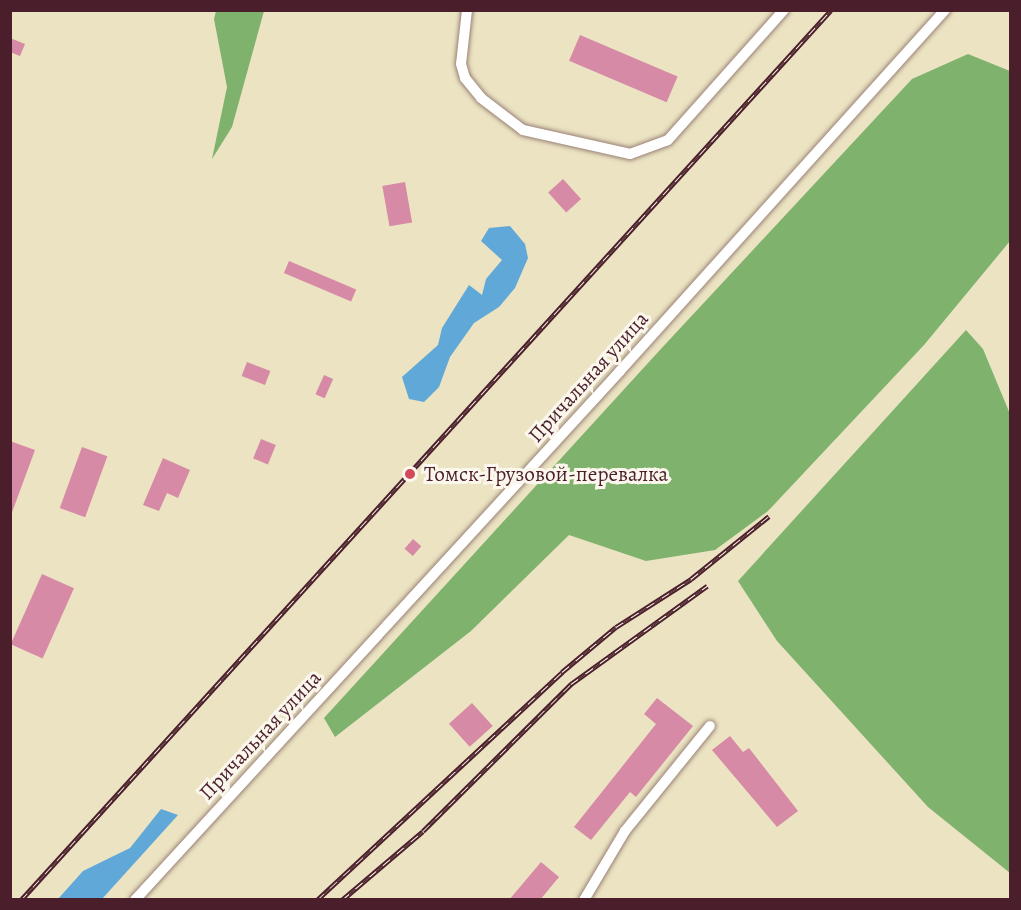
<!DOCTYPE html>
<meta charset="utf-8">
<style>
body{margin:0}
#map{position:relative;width:1021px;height:910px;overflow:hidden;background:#ebe3c2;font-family:Alegreya,serif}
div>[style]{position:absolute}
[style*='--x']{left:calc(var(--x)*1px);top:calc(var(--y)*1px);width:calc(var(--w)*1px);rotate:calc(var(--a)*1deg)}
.forest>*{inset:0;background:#7fb26d}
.water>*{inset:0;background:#5fa8d7}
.building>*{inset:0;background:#d78aa6;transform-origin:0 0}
.roads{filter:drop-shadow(0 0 2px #9a8176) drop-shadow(0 0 2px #9a8176)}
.street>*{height:10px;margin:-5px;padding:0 5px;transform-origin:5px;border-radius:5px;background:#fff}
.rail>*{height:5px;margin-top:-2.5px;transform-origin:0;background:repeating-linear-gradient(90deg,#fbf7ec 0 9px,#4a1f2b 0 18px);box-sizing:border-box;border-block:2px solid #4a1f2b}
.dots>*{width:16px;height:16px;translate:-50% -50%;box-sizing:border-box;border:3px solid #fbf7ec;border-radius:50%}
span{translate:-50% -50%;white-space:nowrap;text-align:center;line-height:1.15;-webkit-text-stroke:6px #fbf7ec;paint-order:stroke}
.street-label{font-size:21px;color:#4a1f2b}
.poi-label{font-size:21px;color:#4a1f2b}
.left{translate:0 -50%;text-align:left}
.frame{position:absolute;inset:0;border:12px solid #4a1f2b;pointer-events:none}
</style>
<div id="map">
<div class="forest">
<i style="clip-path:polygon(216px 11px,264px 11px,232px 127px,212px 159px,227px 87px,214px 19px)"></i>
<i style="clip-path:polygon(968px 54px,1010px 71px,1010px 241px,924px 345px,768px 511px,715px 550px,646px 561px,569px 535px,471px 631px,335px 737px,324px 718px,659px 351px,912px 79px)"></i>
<i style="clip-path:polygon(966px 330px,983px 349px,1010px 414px,1010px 873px,928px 807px,777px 641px,738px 581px)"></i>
</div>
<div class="water">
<i style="clip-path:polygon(510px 226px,525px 244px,528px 258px,515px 288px,499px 307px,474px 323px,450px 357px,439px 387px,424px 402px,409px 399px,402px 377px,438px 345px,442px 328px,469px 285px,482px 295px,486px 279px,502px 260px,481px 241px,489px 228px)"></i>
<i style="clip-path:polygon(161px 809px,178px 815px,102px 899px,58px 899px,83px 871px,130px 848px)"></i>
</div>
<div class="building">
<i style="left:580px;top:35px;width:106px;height:28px;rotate:23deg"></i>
<i style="clip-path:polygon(10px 38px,25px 44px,20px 56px,10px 52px)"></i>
<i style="left:563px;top:179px;width:27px;height:20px;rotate:48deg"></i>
<i style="left:405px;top:182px;width:41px;height:23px;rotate:80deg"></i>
<i style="left:289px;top:261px;width:73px;height:13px;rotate:23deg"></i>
<i style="left:247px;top:362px;width:25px;height:15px;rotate:21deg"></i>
<i style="left:324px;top:375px;width:10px;height:21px;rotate:24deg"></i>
<i style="left:261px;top:439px;width:16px;height:21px;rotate:22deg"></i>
<i style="clip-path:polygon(10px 441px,35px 450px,11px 515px,10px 515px)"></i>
<i style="left:82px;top:447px;width:27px;height:65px;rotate:20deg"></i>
<i style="clip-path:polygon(163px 458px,190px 470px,178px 498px,167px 493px,159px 511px,143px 505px)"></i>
<i style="left:413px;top:539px;width:11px;height:13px;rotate:41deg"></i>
<i style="left:42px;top:574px;width:35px;height:77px;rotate:24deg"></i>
<i style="clip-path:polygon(657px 698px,693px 726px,636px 797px,630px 792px,591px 840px,574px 827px,656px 724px,644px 714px)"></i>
<i style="left:472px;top:703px;width:31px;height:31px;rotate:48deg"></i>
<i style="clip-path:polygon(730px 736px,743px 752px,749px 748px,798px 811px,777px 827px,712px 750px)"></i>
<i style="clip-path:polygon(541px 862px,559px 877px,540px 900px,509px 900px)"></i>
</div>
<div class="roads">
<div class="street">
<i style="--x:467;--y:10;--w:54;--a:96.3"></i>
<i style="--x:461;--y:64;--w:15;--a:74"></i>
<i style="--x:465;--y:78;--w:26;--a:51"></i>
<i style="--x:481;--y:98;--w:53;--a:37.3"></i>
<i style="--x:523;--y:130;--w:110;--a:12.6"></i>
<i style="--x:630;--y:154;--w:40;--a:-20.2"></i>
<i style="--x:668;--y:140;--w:174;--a:-48.3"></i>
<i style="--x:135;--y:900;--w:718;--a:-47.48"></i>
<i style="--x:620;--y:371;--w:486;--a:-48"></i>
<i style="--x:584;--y:900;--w:80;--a:-59.3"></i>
<i style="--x:625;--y:831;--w:135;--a:-51"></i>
</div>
</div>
<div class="rail">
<i style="--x:21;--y:900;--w:1203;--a:-47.69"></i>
<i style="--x:317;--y:900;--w:335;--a:-42.9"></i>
<i style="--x:562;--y:672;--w:70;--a:-39.8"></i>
<i style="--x:616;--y:627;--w:89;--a:-32.6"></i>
<i style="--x:691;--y:579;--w:100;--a:-38.9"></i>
<i style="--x:342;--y:900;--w:106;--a:-40.4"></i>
<i style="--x:423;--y:831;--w:209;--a:-44.8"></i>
<i style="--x:571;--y:684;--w:168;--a:-35.8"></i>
</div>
<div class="dots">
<i style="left:410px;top:474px;background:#d1495b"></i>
</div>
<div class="street-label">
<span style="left:588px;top:377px;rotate:-48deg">Причальная улица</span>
<span style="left:260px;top:735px;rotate:-47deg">Причальная улица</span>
</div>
<div class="poi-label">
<span class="left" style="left:424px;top:474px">Томск-Грузовой-перевалка</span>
</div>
<div class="frame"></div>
</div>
